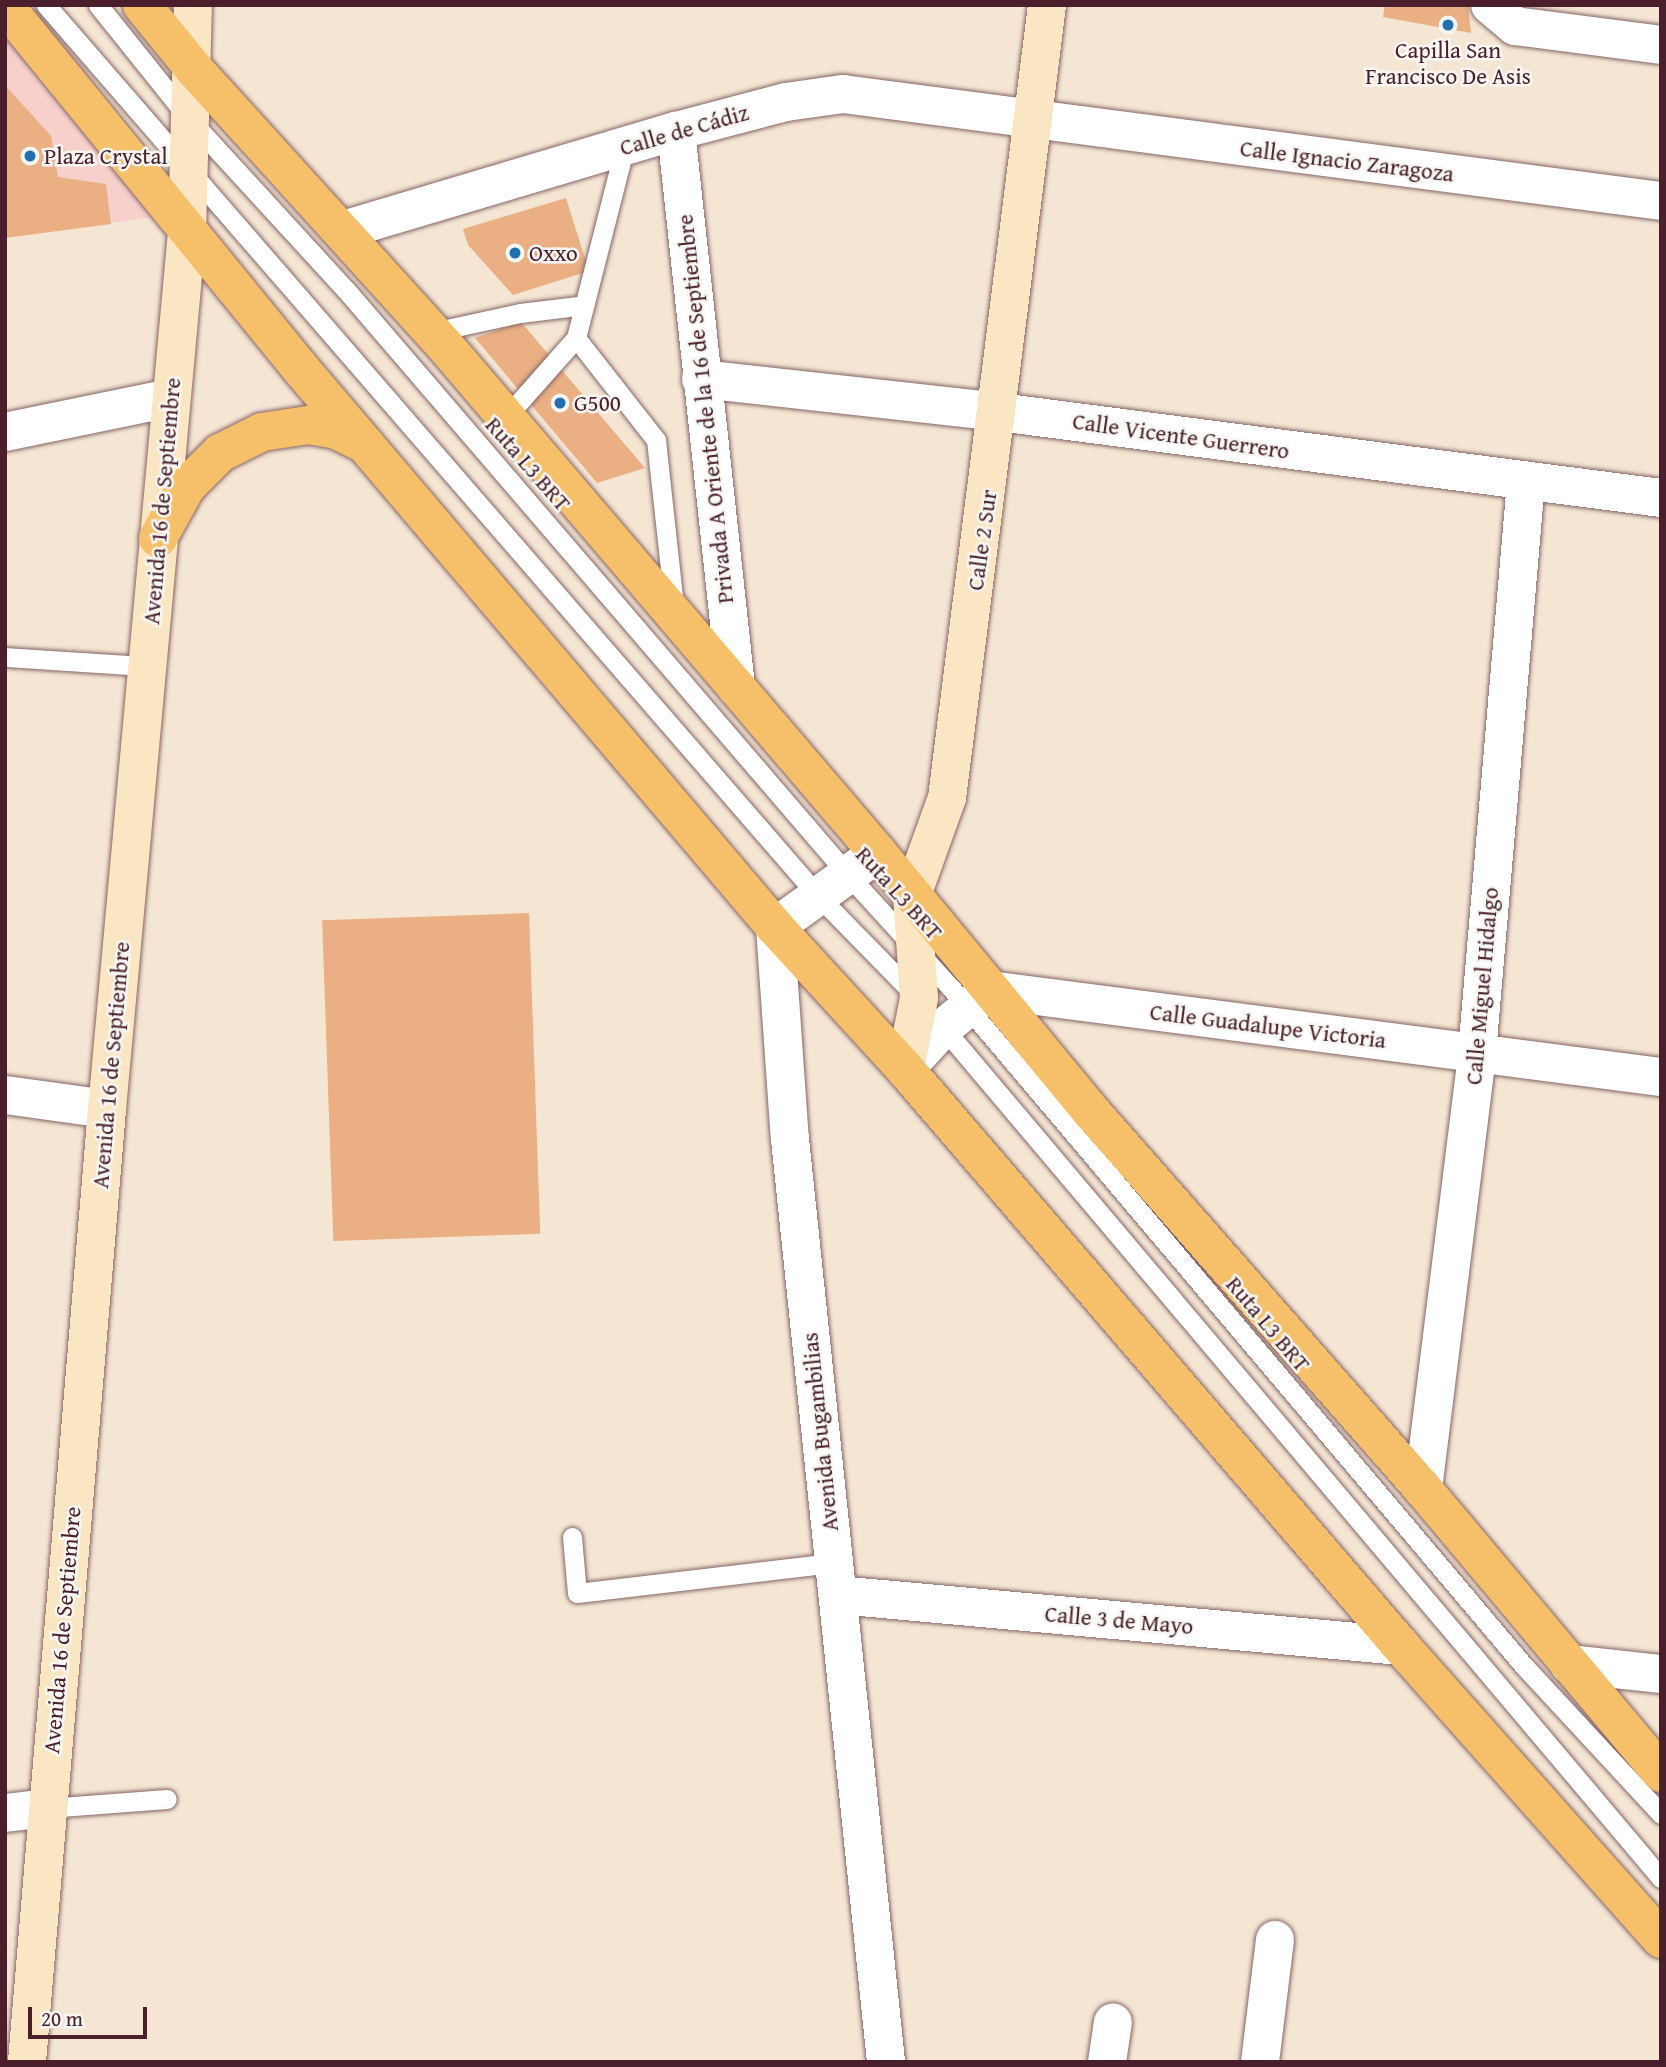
<!DOCTYPE html>
<meta charset="utf-8">
<style>
body{margin:0}
#map{position:relative;width:1666px;height:2067px;overflow:hidden;background:#f5e6d4;font-family:"Gentium Book Plus",serif}
div>[style]{position:absolute}
[style*='--x']{left:calc(var(--x)*1px);top:calc(var(--y)*1px);width:calc(var(--w)*1px);rotate:calc(var(--a)*1deg)}
.built>*{inset:0;background:#f7d0cc}
.building>*{inset:0;background:#eaaf83;transform-origin:0 0}
.roads{filter:drop-shadow(0 0 2px #866566) drop-shadow(0 0 2px #866566)}
.service>*{height:19px;margin:-9.5px;padding:0 9.5px;transform-origin:9.5px;border-radius:9.5px;background:#fff}
.minor>*{height:38px;margin:-19px;padding:0 19px;transform-origin:19px;border-radius:19px;background:#fff}
.tertiary>*{height:38px;margin:-19px;padding:0 19px;transform-origin:19px;border-radius:19px;background:#fff}
.secondary>*{height:38px;margin:-19px;padding:0 19px;transform-origin:19px;border-radius:19px;background:#fbe6c4}
.primary>*{height:38px;margin:-19px;padding:0 19px;transform-origin:19px;border-radius:19px;background:#f6c06b}
.dots>*{width:19px;height:19px;translate:-50% -50%;box-sizing:border-box;border:4px solid #f6f6f2;border-radius:50%}
span{translate:-50% -50%;white-space:nowrap;text-align:center;line-height:1.15;-webkit-text-stroke:5px #f6f6f2;paint-order:stroke}
.poi-label{font-size:23px;color:#4a1f2b}
.left{translate:0 -50%;text-align:left}
.street-label{font-size:23px;color:#4a1f2b}
.frame{position:absolute;inset:0;border:7px solid #4a1f2b;pointer-events:none}
.scale{position:absolute;left:28px;top:2007px;width:119px;height:32px;box-sizing:border-box;border:4px solid #4a1f2b;border-top:0;padding-left:9px;font-size:21px;line-height:24px;white-space:nowrap;color:#4a1f2b;-webkit-text-stroke:5px #f6f6f2;paint-order:stroke}
</style>
<div id="map">
<div class="built">
<i style="clip-path:polygon(5px 34px,160px 216px,5px 238px)"></i>
</div>
<div class="building">
<i style="clip-path:polygon(1385px 5px,1468px 5px,1471px 33px,1383px 17px)"></i>
<i style="clip-path:polygon(5px 85px,51px 136px,58px 177px,106px 184px,111px 224px,5px 238px)"></i>
<i style="clip-path:polygon(566px 198px,589px 271px,513px 295px,468px 245px,463px 229px)"></i>
<i style="clip-path:polygon(521px 322px,645px 468px,597px 483px,475px 338px)"></i>
<i style="left:529px;top:913px;width:321px;height:207px;rotate:88deg"></i>
</div>
<div class="roads">
<div class="service">
<i style="--x:46;--y:5;--w:1179;--a:49.09"></i>
<i style="--x:818;--y:896;--w:140;--a:45.6"></i>
<i style="--x:98;--y:5;--w:149;--a:51.3"></i>
<i style="--x:191;--y:121;--w:229;--a:47.5"></i>
<i style="--x:346;--y:290;--w:772;--a:49.36"></i>
<i style="--x:849;--y:876;--w:151;--a:47.7"></i>
<i style="--x:951;--y:988;--w:888;--a:49.8"></i>
<i style="--x:1524;--y:1666;--w:202;--a:47.2"></i>
<i style="--x:433;--y:332;--w:89;--a:-12.3"></i>
<i style="--x:520;--y:313;--w:65;--a:-7"></i>
<i style="--x:576;--y:338;--w:130;--a:51.9"></i>
<i style="--x:656;--y:440;--w:167;--a:83.8"></i>
<i style="--x:506;--y:417;--w:106;--a:-48.5"></i>
<i style="--x:576;--y:338;--w:198;--a:-75.7"></i>
<i style="--x:5;--y:657;--w:141;--a:3.7"></i>
<i style="--x:940;--y:1024;--w:1118;--a:49.83"></i>
<i style="--x:572;--y:1537;--w:56;--a:84.9"></i>
<i style="--x:577;--y:1593;--w:259;--a:-6.7"></i>
<i style="--x:47;--y:1808;--w:120;--a:-4.3"></i>
</div>
<div class="minor">
<i style="--x:1490;--y:5;--w:33;--a:40"></i>
<i style="--x:1515;--y:26;--w:147;--a:7.4"></i>
<i style="--x:676;--y:131;--w:559;--a:83.84"></i>
<i style="--x:343;--y:230;--w:347;--a:-16.6"></i>
<i style="--x:676;--y:131;--w:114;--a:-14.8"></i>
<i style="--x:786;--y:102;--w:58;--a:-8"></i>
<i style="--x:843;--y:94;--w:825;--a:7.45"></i>
<i style="--x:701;--y:379;--w:300;--a:6.3"></i>
<i style="--x:999;--y:412;--w:668;--a:7.4"></i>
<i style="--x:878;--y:853;--w:127;--a:144.3"></i>
<i style="--x:775;--y:927;--w:213;--a:86"></i>
<i style="--x:790;--y:1139;--w:928;--a:84.06"></i>
<i style="--x:905;--y:1069;--w:56;--a:-47.2"></i>
<i style="--x:943;--y:1028;--w:60;--a:-39"></i>
<i style="--x:990;--y:990;--w:677;--a:7.39"></i>
<i style="--x:5;--y:1095;--w:103;--a:7.8"></i>
<i style="--x:1423;--y:1489;--w:439;--a:-82.9"></i>
<i style="--x:1477;--y:1053;--w:573;--a:-85.1"></i>
<i style="--x:838;--y:1595;--w:565;--a:5.18"></i>
<i style="--x:1569;--y:1664;--w:93;--a:6.2"></i>
<i style="--x:5;--y:1813;--w:42;--a:-6.8"></i>
<i style="--x:1107;--y:2062;--w:40;--a:-81.5"></i>
<i style="--x:1260;--y:2062;--w:123;--a:-83"></i>
</div>
<div class="tertiary">
<i style="--x:5;--y:432;--w:169;--a:-11.6"></i>
</div>
<div class="secondary">
<i style="--x:905;--y:1069;--w:72;--a:-78.8"></i>
<i style="--x:919;--y:998;--w:103;--a:-93.9"></i>
<i style="--x:912;--y:895;--w:103;--a:-70.2"></i>
<i style="--x:947;--y:798;--w:799;--a:-82.81"></i>
<i style="--x:27;--y:2062;--w:956;--a:-85.2"></i>
<i style="--x:107;--y:1109;--w:881;--a:-84.79"></i>
<i style="--x:187;--y:232;--w:227;--a:-88.5"></i>
</div>
<div class="primary">
<i style="--x:142;--y:5;--w:82;--a:50.9"></i>
<i style="--x:194;--y:69;--w:375;--a:47.8"></i>
<i style="--x:446;--y:347;--w:665;--a:49.51"></i>
<i style="--x:878;--y:853;--w:332;--a:50.5"></i>
<i style="--x:1089;--y:1109;--w:506;--a:48.69"></i>
<i style="--x:1423;--y:1489;--w:371;--a:50"></i>
<i style="--x:5;--y:6;--w:468;--a:50.8"></i>
<i style="--x:301;--y:369;--w:732;--a:49.65"></i>
<i style="--x:775;--y:927;--w:193;--a:47.5"></i>
<i style="--x:905;--y:1069;--w:761;--a:49.32"></i>
<i style="--x:1401;--y:1646;--w:392;--a:48.4"></i>
<i style="--x:158;--y:538;--w:60;--a:-60.9"></i>
<i style="--x:187;--y:486;--w:47;--a:-45"></i>
<i style="--x:220;--y:453;--w:47;--a:-26.6"></i>
<i style="--x:262;--y:432;--w:48;--a:-8.5"></i>
<i style="--x:309;--y:425;--w:27;--a:10"></i>
<i style="--x:336;--y:430;--w:32;--a:26"></i>
</div>
</div>
<div class="dots">
<i style="left:1448px;top:25px;background:#1f6fb2"></i>
<i style="left:30px;top:156px;background:#1f6fb2"></i>
<i style="left:515px;top:253px;background:#1f6fb2"></i>
<i style="left:560px;top:403px;background:#1f6fb2"></i>
</div>
<div class="poi-label">
<span style="left:1448px;top:63px">Capilla San<br>Francisco De Asis</span>
<span class="left" style="left:44px;top:156px">Plaza Crystal</span>
<span class="left" style="left:529px;top:253px">Oxxo</span>
<span class="left" style="left:574px;top:403px">G500</span>
</div>
<div class="street-label">
<span style="left:684px;top:130px;rotate:-16deg">Calle de Cádiz</span>
<span style="left:1347px;top:161px;rotate:7deg">Calle Ignacio Zaragoza</span>
<span style="left:705px;top:409px;rotate:-96deg">Privada A Oriente de la 16 de Septiembre</span>
<span style="left:1181px;top:436px;rotate:8deg">Calle Vicente Guerrero</span>
<span style="left:528px;top:464px;rotate:49deg">Ruta L3 BRT</span>
<span style="left:162px;top:501px;rotate:-85deg">Avenida 16 de Septiembre</span>
<span style="left:982px;top:540px;rotate:-82deg">Calle 2 Sur</span>
<span style="left:899px;top:893px;rotate:48deg">Ruta L3 BRT</span>
<span style="left:1482px;top:986px;rotate:-85deg">Calle Miguel Hidalgo</span>
<span style="left:1268px;top:1026px;rotate:7deg">Calle Guadalupe Victoria</span>
<span style="left:111px;top:1065px;rotate:-85deg">Avenida 16 de Septiembre</span>
<span style="left:1268px;top:1324px;rotate:50deg">Ruta L3 BRT</span>
<span style="left:820px;top:1432px;rotate:-96deg">Avenida Bugambilias</span>
<span style="left:1119px;top:1620px;rotate:5deg">Calle 3 de Mayo</span>
<span style="left:62px;top:1630px;rotate:-85deg">Avenida 16 de Septiembre</span>
</div>
<div class="frame"></div>
<div class="scale">20 m</div>
</div>
